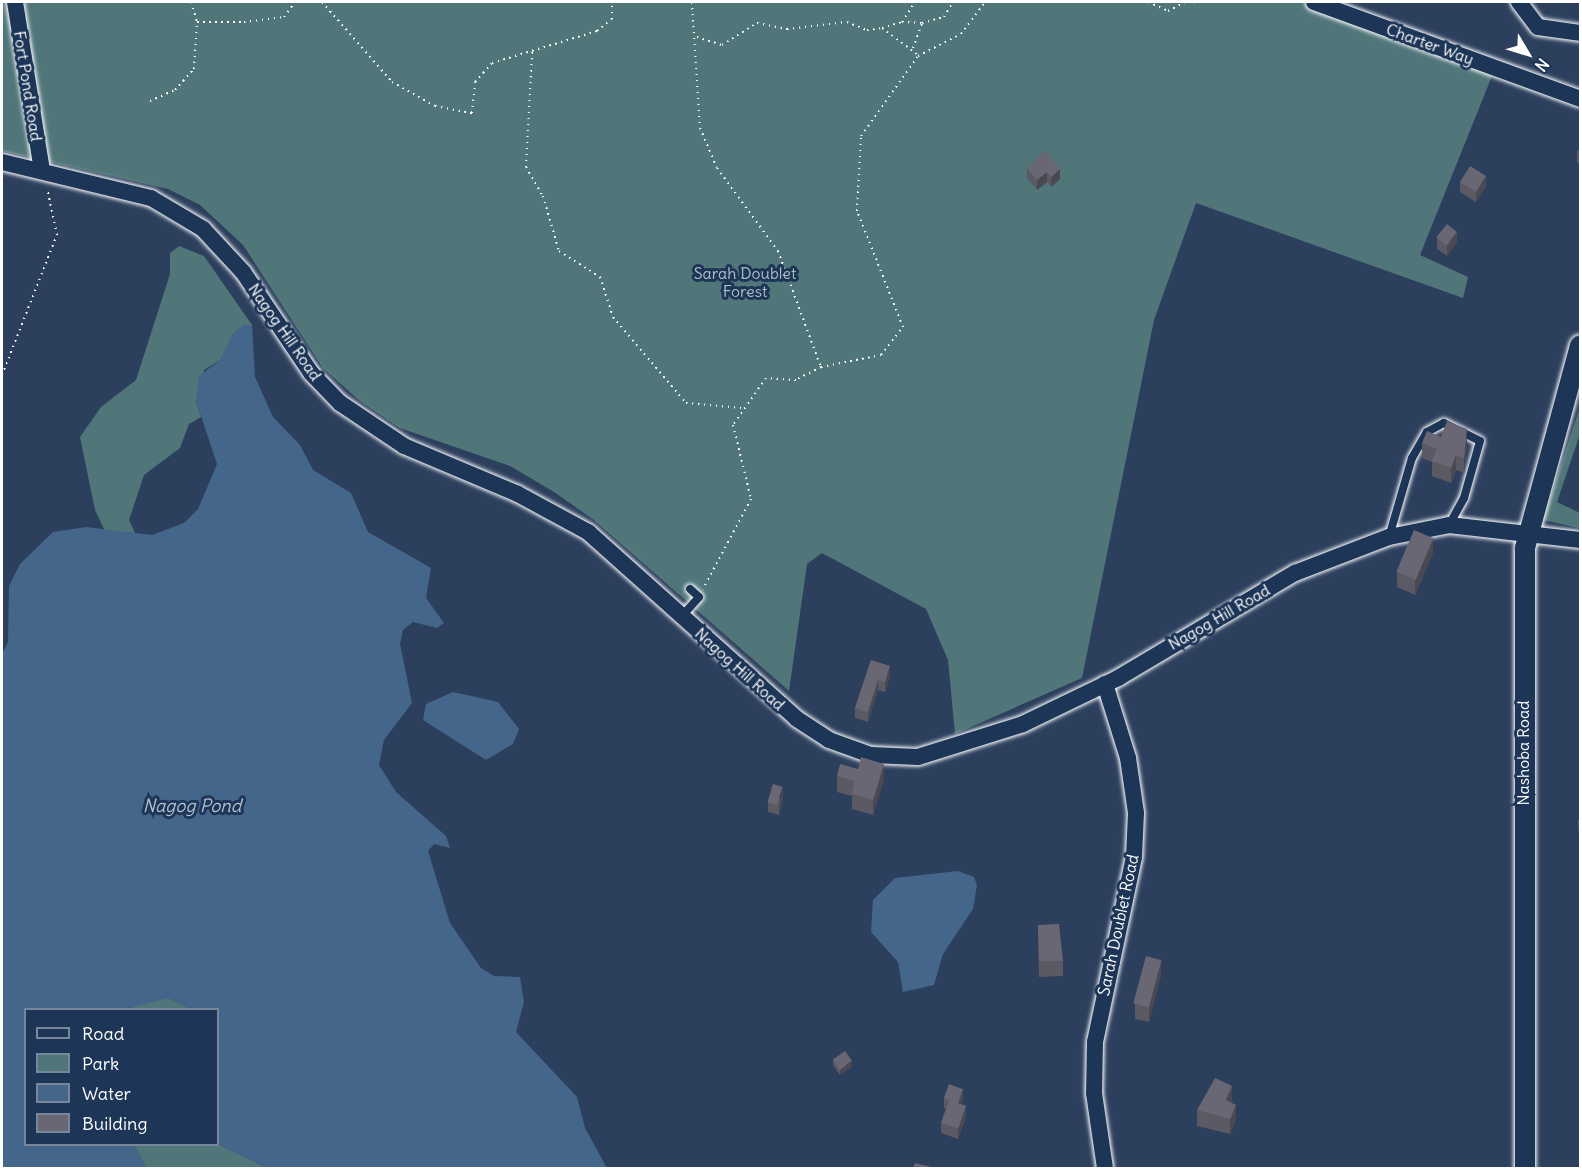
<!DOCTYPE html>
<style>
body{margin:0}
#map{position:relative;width:1582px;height:1170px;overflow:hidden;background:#2c3f5d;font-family:Delius,sans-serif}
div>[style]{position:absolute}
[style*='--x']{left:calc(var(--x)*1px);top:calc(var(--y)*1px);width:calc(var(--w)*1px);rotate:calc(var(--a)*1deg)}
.green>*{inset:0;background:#50767a}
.water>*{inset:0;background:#44668a}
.path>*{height:2px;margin-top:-1px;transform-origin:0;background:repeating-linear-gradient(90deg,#fff 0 1.5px,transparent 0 6px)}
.roads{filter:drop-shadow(0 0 2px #fff) drop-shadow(0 0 2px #fff)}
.service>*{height:8px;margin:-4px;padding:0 4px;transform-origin:4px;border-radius:4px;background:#1d3557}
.minor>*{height:16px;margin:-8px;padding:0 8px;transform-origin:8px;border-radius:8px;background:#1d3557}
.tertiary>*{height:20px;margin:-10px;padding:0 10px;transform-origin:10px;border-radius:10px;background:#1d3557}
.wall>*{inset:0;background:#5b5964}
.shaded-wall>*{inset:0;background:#4a4851}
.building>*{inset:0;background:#6a6774;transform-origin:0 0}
span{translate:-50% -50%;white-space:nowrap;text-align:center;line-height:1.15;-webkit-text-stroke:6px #1d3557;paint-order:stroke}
.street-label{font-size:16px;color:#fff}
.park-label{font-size:16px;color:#b0c1c3}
.water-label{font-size:18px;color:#b4c2d0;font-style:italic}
.frame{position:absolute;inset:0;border:3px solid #fff;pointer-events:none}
.legend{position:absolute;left:24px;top:1008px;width:195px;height:138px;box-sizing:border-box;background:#1d3557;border:2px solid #77869a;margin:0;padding:8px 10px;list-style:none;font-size:18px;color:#fff}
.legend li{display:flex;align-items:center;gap:12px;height:30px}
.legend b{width:30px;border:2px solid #77869a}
.north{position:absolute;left:1498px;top:24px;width:60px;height:60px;-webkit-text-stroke:4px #1d3557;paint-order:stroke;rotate:128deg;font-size:16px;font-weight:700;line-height:24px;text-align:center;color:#fff}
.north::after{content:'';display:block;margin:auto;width:21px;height:27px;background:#fff;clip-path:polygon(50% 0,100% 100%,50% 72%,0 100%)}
</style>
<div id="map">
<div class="green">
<i style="clip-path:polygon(2px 2px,1337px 2px,1498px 61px,1420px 255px,1468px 277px,1463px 298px,1196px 203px,1154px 320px,1082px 678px,955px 734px,948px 660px,926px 609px,822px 553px,807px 564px,789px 691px,594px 520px,554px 492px,510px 466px,400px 428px,360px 401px,323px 368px,243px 245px,200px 205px,168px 189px,2px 151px)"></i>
<i style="clip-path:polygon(179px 246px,204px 256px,252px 325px,244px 325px,220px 360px,204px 370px,196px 401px,201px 417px,189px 424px,180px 448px,144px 475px,129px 520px,135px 533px,105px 531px,95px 510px,80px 437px,101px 407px,136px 380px,170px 274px,170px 253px)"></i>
<i style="clip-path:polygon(1580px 407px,1580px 434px,1557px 502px,1580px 513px,1580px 528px,1543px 520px)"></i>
<i style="clip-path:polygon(169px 998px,191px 1009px,125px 1010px,155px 999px)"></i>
<i style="clip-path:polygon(218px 1144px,268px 1168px,146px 1168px,134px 1145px)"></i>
</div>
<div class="water">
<i style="clip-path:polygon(244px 325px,252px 325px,255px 377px,273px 417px,300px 445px,313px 470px,351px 493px,368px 532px,431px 568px,426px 598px,444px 623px,437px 628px,413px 622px,403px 630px,400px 644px,412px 703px,384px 740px,379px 765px,396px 792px,446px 836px,450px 848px,434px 844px,428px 851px,450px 923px,481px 968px,494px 976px,520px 977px,524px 1002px,516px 1032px,577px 1097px,585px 1128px,607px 1168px,268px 1168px,218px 1144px,218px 1010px,191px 1009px,169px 998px,125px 1009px,26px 1010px,26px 1144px,134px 1145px,146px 1168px,2px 1168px,2px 654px,8px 642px,9px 586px,20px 564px,53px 532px,86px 527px,152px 535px,184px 523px,198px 509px,217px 464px,196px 401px,199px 376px,220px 360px,233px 333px)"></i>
<i style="clip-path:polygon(453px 692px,498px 702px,519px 729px,513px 744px,486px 760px,423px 720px,426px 704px)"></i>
<i style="clip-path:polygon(958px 871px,974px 877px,977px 885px,973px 909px,943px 954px,934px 985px,903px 992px,898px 962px,871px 932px,873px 900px,895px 878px)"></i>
</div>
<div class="path">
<i style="--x:191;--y:2;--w:21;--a:73"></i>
<i style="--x:197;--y:22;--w:47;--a:0"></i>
<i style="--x:244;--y:22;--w:40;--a:-7.1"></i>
<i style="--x:284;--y:17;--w:19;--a:-54"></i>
<i style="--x:322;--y:2;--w:106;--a:48.8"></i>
<i style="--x:392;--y:82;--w:49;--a:29.2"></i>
<i style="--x:435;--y:106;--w:38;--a:11"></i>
<i style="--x:472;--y:113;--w:31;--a:-84"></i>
<i style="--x:475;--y:82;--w:25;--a:-48"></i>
<i style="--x:492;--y:63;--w:110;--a:-16.9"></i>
<i style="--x:597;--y:31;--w:19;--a:-39"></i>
<i style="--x:612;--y:19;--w:17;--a:-90"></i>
<i style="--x:692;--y:2;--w:126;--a:86.4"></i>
<i style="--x:700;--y:128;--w:43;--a:67"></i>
<i style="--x:717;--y:168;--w:103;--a:53.7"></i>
<i style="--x:778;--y:251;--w:124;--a:69.7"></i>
<i style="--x:821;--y:367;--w:28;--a:153"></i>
<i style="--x:796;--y:380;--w:30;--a:-176"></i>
<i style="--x:766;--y:378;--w:57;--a:125.1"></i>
<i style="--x:733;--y:425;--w:76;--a:76.3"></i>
<i style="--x:751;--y:499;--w:102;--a:118.1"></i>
<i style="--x:1148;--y:2;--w:22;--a:24"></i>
<i style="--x:1168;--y:11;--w:19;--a:-28"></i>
<i style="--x:1194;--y:2;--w:5;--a:22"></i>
<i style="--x:902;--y:22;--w:20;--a:3"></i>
<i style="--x:882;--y:28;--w:45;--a:36.9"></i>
<i style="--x:697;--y:37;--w:26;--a:18"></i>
<i style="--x:722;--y:45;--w:41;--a:-32.2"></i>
<i style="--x:757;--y:23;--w:31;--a:11"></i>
<i style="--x:787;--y:29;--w:60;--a:-6.7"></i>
<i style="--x:847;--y:22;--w:22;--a:22"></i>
<i style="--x:867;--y:30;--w:15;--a:-8"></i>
<i style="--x:882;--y:28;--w:21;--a:-17"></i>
<i style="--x:902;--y:22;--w:24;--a:-57"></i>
<i style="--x:913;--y:48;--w:27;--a:-70"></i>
<i style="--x:922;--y:23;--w:23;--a:-15"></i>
<i style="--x:944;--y:17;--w:17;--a:-59"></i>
<i style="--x:532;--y:52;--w:115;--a:93"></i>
<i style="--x:526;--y:167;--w:34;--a:60"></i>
<i style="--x:543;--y:196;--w:57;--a:73.8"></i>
<i style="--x:559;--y:251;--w:49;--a:32.4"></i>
<i style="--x:600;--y:277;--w:42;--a:72"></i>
<i style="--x:613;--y:317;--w:113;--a:49.7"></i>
<i style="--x:686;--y:403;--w:56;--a:5.1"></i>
<i style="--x:150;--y:101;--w:27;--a:-24"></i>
<i style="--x:175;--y:90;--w:28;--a:-48"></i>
<i style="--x:194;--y:69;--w:47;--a:-86.3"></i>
<i style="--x:821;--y:367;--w:61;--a:-11.3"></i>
<i style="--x:881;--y:355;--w:36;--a:-52"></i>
<i style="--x:903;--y:327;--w:125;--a:-111.6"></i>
<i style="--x:857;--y:211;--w:75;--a:-86.9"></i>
<i style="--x:861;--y:136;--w:98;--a:-54.5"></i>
<i style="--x:918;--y:56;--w:48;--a:-27.1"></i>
<i style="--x:961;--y:34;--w:40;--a:-53"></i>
<i style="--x:2;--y:375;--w:150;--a:-68.6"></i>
<i style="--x:57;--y:235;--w:48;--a:-102"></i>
</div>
<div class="roads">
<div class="service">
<i style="--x:1389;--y:537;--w:82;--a:-73.8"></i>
<i style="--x:1412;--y:458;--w:30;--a:-60"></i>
<i style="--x:1427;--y:432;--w:19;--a:-28"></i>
<i style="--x:1444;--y:423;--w:40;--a:26.6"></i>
<i style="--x:1480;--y:441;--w:59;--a:105.7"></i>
<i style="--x:1464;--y:498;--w:31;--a:119"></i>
<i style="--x:682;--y:616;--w:25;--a:-48"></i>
<i style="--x:699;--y:597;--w:12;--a:-138"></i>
</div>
<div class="minor">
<i style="--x:15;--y:2;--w:170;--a:80.9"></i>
<i style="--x:1314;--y:2;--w:283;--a:20"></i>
<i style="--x:1519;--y:2;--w:31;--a:53"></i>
<i style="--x:1538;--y:27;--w:42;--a:8.1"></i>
<i style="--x:2;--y:162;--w:153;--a:13.6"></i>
<i style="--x:151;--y:198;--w:61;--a:30.8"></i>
<i style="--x:203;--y:229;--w:59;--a:47.1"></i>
<i style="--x:243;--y:272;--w:122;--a:56"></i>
<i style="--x:311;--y:373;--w:42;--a:46"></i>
<i style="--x:340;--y:403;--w:77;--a:33.9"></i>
<i style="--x:404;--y:446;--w:124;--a:22.8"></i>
<i style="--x:518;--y:494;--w:80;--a:28.5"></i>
<i style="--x:588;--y:532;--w:280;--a:41.8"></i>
<i style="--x:797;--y:719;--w:38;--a:33"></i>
<i style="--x:829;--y:740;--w:45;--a:19.7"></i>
<i style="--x:871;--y:755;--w:47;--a:2.4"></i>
<i style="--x:918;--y:757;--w:110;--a:-17.4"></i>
<i style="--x:1023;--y:724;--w:106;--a:-25.8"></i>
<i style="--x:1118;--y:678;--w:206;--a:-30.7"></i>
<i style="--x:1295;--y:573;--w:101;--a:-21"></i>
<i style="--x:1389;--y:537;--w:61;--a:-11.3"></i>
<i style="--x:1449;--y:525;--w:132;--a:6.5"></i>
<i style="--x:1105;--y:684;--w:77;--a:72.7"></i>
<i style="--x:1128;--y:758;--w:56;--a:81.7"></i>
<i style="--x:1136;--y:813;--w:44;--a:92.6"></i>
<i style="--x:1134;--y:857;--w:189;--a:101.9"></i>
<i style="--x:1095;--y:1042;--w:51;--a:91.1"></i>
<i style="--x:1094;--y:1093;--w:76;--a:81.7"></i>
</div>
<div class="tertiary">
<i style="--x:1525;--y:1168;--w:620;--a:-90"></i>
<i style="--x:1525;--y:548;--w:210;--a:-74.8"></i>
</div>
</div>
<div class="wall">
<i style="clip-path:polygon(1581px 149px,1581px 166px,1577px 162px,1577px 151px)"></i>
<i style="clip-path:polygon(1045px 150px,1060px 179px,1051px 187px,1047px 182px,1037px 190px,1027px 178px,1027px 168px)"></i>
<i style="clip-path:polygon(1460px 182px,1486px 186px,1476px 202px,1460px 192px)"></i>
<i style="clip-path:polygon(1437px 238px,1457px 242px,1447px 256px,1437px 249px)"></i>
<i style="clip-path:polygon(1441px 437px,1467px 444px,1464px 473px,1456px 470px,1451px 483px,1432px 476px,1432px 462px,1422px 458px,1422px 443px)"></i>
<i style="clip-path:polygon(1433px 553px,1415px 595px,1397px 587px,1397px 572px)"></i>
<i style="clip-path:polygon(871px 660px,890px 676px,885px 692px,878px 690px,868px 722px,855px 718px,855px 708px)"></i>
<i style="clip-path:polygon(858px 769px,884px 779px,873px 815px,852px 809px,852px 796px,837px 792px,837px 776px)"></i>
<i style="clip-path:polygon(783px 797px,779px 815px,768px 812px,768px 802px)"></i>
<i style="clip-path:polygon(1038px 925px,1063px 961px,1063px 976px,1039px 977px)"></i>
<i style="clip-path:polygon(1161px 975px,1149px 1022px,1135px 1019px,1135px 1004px)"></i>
<i style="clip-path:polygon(833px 1060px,852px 1067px,840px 1075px,833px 1065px)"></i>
<i style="clip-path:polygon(944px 1098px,963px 1099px,961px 1105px,966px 1117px,958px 1139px,941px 1133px,941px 1123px,946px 1109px,944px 1108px)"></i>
<i style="clip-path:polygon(1232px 1101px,1232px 1103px,1236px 1120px,1230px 1134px,1197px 1126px,1197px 1110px)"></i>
</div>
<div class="shaded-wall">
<i style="clip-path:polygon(1060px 169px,1060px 179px,1051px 187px,1051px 177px)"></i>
<i style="clip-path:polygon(1047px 172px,1047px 182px,1037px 190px,1037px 180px)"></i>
<i style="clip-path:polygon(1486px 176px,1486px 186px,1476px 202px,1476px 192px)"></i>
<i style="clip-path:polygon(1457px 232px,1457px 242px,1447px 256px,1447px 246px)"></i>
<i style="clip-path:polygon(1467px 429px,1467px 444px,1464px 473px,1464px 458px)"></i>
<i style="clip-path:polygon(1456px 455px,1456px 470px,1451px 483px,1451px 468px)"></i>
<i style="clip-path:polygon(1433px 538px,1433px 553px,1415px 595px,1415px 580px)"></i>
<i style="clip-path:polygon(890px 666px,890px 676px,885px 692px,885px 682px)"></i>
<i style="clip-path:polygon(878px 680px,878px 690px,868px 722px,868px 712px)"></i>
<i style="clip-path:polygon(884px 764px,884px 779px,873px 815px,873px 800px)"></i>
<i style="clip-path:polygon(783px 787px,783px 797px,779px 815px,779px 805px)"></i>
<i style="clip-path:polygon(1161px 960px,1161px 975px,1149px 1022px,1149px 1007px)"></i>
<i style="clip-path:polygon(852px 1061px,852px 1067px,840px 1075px,840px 1070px)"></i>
<i style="clip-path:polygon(1232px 1086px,1232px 1101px,1226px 1115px,1226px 1100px)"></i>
<i style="clip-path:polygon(963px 1089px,963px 1099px,958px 1114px,958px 1103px)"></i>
<i style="clip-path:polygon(1236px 1105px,1236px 1120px,1230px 1134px,1230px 1119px)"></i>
<i style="clip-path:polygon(966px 1106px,966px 1117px,958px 1139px,958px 1129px)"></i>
</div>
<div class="building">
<i style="clip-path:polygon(1045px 150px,1060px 169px,1051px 177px,1047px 172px,1037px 180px,1027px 168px)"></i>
<i style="left:1470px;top:166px;width:19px;height:19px;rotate:32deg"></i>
<i style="left:1447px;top:224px;width:13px;height:17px;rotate:39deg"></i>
<i style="clip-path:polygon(1447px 421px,1467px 429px,1464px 458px,1456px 455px,1451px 468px,1432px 461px,1437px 449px,1422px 443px,1427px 431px,1441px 437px)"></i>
<i style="left:1414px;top:530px;width:21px;height:45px;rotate:23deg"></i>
<i style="clip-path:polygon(871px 660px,890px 666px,885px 682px,878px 680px,868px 712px,855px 708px)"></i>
<i style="clip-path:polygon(861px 757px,884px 764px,873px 800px,852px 794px,855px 781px,837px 776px,840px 764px,858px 769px)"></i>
<i style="left:773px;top:784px;width:10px;height:19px;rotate:17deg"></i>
<i style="clip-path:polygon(1578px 820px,1581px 820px,1580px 853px)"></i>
<i style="clip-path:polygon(1059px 924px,1063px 961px,1039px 961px,1038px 925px)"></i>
<i style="left:1146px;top:956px;width:16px;height:49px;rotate:15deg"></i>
<i style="left:845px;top:1051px;width:12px;height:15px;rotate:55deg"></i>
<i style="clip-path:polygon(1215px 1078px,1232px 1086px,1226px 1100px,1236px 1105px,1230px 1119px,1197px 1110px)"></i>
<i style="left:949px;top:1084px;width:15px;height:15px;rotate:20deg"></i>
<i style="left:949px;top:1100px;width:18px;height:24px;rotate:19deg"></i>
<i style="clip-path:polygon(915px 1163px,935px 1168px,913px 1168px)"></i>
</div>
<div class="street-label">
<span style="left:1430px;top:44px;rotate:20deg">Charter Way</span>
<span style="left:28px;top:86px;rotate:81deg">Fort Pond Road</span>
<span style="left:285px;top:332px;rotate:55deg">Nagog Hill Road</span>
<span style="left:1219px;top:617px;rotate:-30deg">Nagog Hill Road</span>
<span style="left:740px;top:669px;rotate:42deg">Nagog Hill Road</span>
<span style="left:1523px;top:753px;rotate:-90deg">Nashoba Road</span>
<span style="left:1118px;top:925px;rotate:-78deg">Sarah Doublet Road</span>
</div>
<div class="park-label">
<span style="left:745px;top:282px">Sarah Doublet<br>Forest</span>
</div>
<div class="water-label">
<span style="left:192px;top:806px">Nagog Pond</span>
</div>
<div class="frame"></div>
<ul class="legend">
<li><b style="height:8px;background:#1d3557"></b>Road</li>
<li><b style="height:16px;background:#50767a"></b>Park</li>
<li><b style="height:16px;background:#44668a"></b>Water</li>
<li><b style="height:16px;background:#6a6774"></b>Building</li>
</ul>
<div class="north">N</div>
</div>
